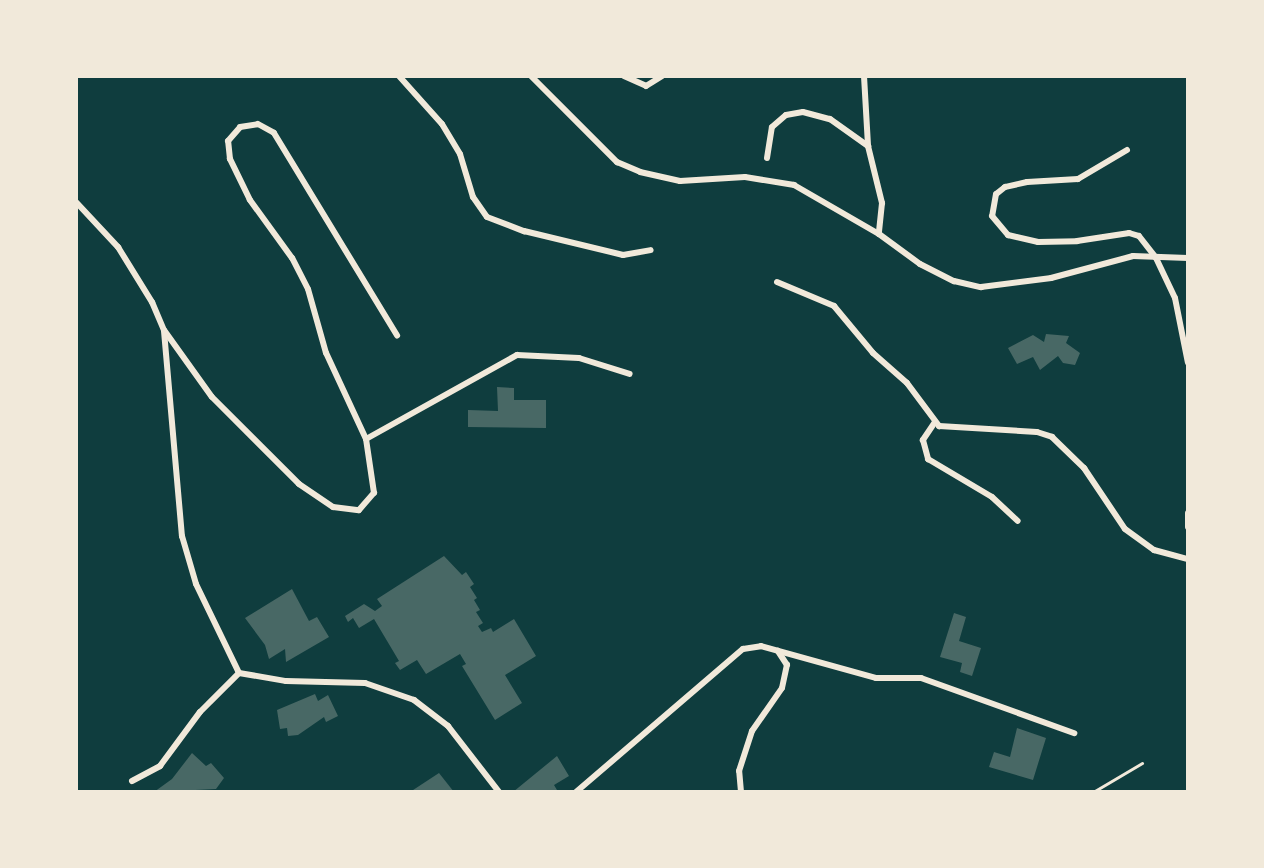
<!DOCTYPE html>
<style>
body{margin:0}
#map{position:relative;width:1264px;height:868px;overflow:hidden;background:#0f3d3e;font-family:Lora,serif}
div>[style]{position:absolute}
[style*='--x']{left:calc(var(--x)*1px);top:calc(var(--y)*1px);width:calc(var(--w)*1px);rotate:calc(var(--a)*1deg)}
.building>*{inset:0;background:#486865}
.service>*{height:3px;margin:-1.5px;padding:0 1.5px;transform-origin:1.5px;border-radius:1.5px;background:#f1e9da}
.minor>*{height:6px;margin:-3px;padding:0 3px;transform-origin:3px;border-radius:3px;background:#f1e9da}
span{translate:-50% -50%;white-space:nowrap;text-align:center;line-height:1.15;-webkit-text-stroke:6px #f1e9da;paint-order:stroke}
.frame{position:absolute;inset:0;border:78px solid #f1e9da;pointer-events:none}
</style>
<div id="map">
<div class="building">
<i style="clip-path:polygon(1046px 334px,1069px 336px,1066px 343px,1080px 353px,1075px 365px,1063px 363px,1058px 356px,1040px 370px,1033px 357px,1017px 364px,1008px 348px,1033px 335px,1044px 342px)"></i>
<i style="clip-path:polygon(497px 387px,514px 388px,514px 400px,546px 400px,546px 428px,468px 427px,468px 410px,498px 411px)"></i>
<i style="clip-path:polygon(444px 556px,462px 575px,466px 572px,474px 584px,470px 587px,477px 598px,474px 600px,480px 610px,476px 612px,483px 623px,478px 626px,482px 632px,491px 628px,493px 632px,514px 619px,536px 656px,505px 675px,522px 703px,495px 720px,462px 666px,466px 664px,460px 654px,426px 674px,417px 660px,400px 670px,395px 663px,399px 661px,374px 619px,359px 628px,353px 618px,348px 622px,345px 616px,364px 604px,375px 611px,382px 606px,377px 599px)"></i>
<i style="clip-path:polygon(292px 589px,309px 621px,317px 617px,329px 637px,286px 662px,285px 649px,269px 659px,265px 645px,245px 618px)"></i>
<i style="clip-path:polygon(954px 613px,966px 617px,959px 641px,981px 648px,972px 676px,960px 672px,962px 663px,940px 657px)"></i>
<i style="clip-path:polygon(315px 694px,318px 701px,328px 695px,338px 716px,326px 722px,324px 717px,298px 735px,288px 736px,287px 728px,280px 729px,277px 710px)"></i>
<i style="clip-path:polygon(1017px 728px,1046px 738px,1033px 780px,989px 767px,994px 752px,1010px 757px)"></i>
<i style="clip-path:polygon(192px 753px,206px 766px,211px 763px,224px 778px,216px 789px,154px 792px,172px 779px)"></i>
<i style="clip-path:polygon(557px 756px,569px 776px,554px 785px,557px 790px,513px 792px)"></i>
<i style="clip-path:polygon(439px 773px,454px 792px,410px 792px)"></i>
</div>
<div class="service">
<i style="--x:1093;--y:792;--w:57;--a:-30.6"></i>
</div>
<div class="minor">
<i style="--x:399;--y:76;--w:64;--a:48.1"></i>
<i style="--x:442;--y:124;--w:35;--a:59"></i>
<i style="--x:460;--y:154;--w:45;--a:73.2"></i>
<i style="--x:473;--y:197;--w:24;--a:55"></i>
<i style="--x:487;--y:217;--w:40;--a:21"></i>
<i style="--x:524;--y:231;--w:102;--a:13.6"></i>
<i style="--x:623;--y:255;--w:28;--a:-10"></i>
<i style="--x:531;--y:76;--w:122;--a:45"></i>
<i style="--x:617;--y:162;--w:25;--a:23"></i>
<i style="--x:640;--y:172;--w:41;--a:12.7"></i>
<i style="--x:680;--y:181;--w:65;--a:-3.5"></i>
<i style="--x:745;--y:177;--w:50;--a:9.3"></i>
<i style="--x:794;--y:185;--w:98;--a:30"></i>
<i style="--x:879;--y:234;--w:51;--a:36.2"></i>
<i style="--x:920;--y:264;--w:38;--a:27"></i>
<i style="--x:954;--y:281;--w:28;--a:13"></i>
<i style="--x:981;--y:287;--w:71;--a:-7.3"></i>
<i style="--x:1051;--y:278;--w:85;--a:-15"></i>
<i style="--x:1133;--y:256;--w:55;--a:2.1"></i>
<i style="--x:624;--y:76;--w:24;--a:24"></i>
<i style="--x:646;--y:86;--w:19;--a:-32"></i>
<i style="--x:864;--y:76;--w:70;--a:86.7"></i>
<i style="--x:868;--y:146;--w:59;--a:76.2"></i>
<i style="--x:882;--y:203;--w:31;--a:96"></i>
<i style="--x:1127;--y:150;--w:57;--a:149.4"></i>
<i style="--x:1078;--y:179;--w:51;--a:176.6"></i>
<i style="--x:1027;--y:182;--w:23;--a:167"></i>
<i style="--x:1005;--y:187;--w:11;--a:142"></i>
<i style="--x:996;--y:194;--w:22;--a:100"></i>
<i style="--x:992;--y:216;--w:25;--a:50"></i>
<i style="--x:1008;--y:235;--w:31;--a:13"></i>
<i style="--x:1038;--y:242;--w:39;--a:-1"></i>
<i style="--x:1077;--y:241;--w:53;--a:-8.7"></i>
<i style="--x:1129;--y:233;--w:10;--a:17"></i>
<i style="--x:1139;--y:236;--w:28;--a:52"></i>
<i style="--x:1156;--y:258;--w:44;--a:64.6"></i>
<i style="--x:1175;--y:298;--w:66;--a:78.7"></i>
<i style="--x:767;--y:158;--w:31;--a:-81"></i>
<i style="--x:772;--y:127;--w:18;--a:-41"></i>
<i style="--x:786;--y:115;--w:17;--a:-10"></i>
<i style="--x:803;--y:112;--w:28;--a:15"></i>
<i style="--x:830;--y:119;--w:47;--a:35.4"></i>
<i style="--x:76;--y:202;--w:62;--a:47"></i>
<i style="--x:118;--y:247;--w:65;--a:58.3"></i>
<i style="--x:152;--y:302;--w:30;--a:67"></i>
<i style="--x:164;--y:330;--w:82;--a:54.4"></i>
<i style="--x:212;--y:397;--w:123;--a:45"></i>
<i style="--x:299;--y:484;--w:41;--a:34.1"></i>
<i style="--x:333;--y:507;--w:26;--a:7"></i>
<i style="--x:359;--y:510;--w:23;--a:-49"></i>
<i style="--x:374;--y:493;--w:55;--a:-98.4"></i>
<i style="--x:366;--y:439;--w:95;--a:-114.9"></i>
<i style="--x:326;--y:353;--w:66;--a:-105.7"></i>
<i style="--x:308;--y:289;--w:35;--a:-117"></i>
<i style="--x:292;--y:258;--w:72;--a:-125.9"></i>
<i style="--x:250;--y:200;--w:46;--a:-116"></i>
<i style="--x:230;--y:159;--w:18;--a:-96"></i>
<i style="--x:228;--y:141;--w:18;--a:-49"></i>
<i style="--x:240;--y:127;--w:18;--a:-9"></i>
<i style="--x:258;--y:124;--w:18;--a:29"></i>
<i style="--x:274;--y:133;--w:237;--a:58.7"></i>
<i style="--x:777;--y:282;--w:62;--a:22.8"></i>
<i style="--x:834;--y:306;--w:61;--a:50.3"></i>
<i style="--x:873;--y:353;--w:45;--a:41.4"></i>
<i style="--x:907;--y:383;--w:54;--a:53.3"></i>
<i style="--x:939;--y:426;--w:98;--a:3.5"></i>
<i style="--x:1037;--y:432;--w:16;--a:18"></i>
<i style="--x:1052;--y:437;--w:45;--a:44.1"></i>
<i style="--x:1084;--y:468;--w:73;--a:56.1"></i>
<i style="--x:1125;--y:529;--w:36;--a:36"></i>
<i style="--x:1154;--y:550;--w:35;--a:15"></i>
<i style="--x:164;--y:331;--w:206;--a:85"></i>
<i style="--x:182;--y:536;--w:50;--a:73.7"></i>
<i style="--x:196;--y:584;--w:99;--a:64.2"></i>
<i style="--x:239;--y:673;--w:48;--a:9.7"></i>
<i style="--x:286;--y:681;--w:79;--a:1.5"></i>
<i style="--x:365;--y:683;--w:52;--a:19.1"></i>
<i style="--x:414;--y:700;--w:43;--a:37.4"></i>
<i style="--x:448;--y:726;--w:83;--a:52.3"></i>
<i style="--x:935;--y:422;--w:22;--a:124"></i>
<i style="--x:923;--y:440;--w:20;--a:75"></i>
<i style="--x:928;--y:459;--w:74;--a:30.7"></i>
<i style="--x:992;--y:497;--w:35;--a:43"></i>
<i style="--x:366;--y:439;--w:173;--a:-29.1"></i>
<i style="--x:517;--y:355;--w:62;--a:2.8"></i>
<i style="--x:579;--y:358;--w:53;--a:17.4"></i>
<i style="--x:1188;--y:513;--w:14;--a:90"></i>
<i style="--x:132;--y:781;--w:32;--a:-28"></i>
<i style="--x:160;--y:766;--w:67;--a:-53.5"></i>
<i style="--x:200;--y:712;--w:55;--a:-45"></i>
<i style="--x:576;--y:792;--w:220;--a:-40.6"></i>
<i style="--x:743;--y:649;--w:18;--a:-9"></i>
<i style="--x:761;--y:646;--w:119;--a:15.5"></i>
<i style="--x:876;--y:678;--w:45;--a:0"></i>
<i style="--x:921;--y:678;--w:163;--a:19.8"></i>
<i style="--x:741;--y:792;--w:21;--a:-95"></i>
<i style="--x:739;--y:771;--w:42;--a:-72"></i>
<i style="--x:752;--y:731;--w:52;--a:-55.1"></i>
<i style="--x:782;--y:688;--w:24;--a:-78"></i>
<i style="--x:787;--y:665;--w:17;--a:-123"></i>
</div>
<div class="frame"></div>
</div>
